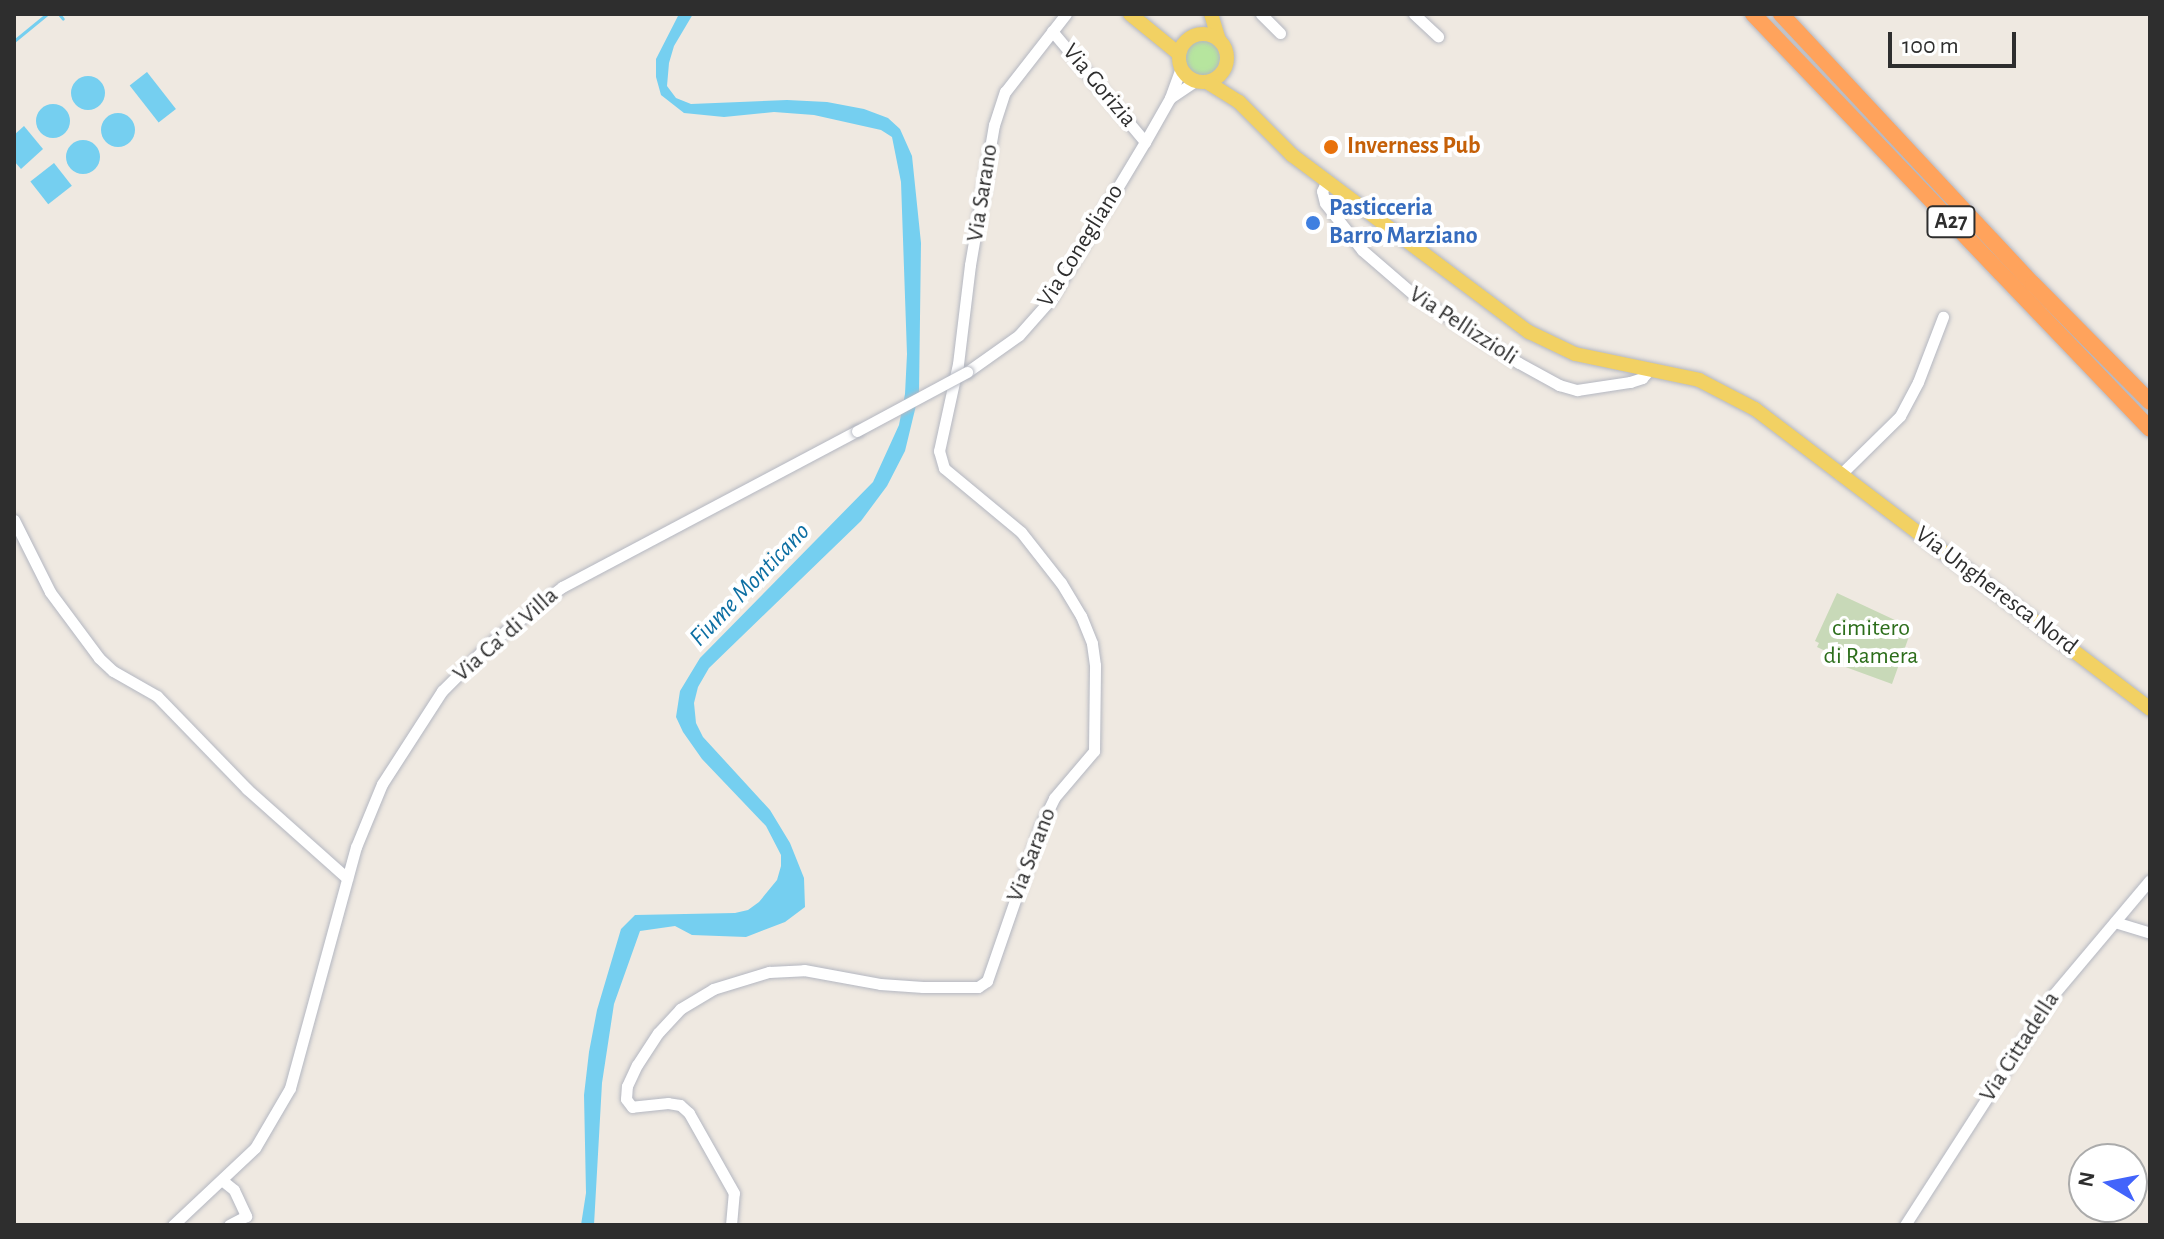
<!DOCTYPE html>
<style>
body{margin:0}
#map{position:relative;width:2164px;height:1239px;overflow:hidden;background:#efe9e1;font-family:"Alegreya Sans",sans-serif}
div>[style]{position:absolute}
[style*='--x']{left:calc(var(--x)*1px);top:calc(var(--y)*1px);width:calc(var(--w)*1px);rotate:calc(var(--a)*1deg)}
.green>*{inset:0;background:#b6e59e}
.round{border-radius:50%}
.cemetery>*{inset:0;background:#c8d9b8}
.water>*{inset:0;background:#75cff0;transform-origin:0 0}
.stream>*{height:3px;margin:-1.5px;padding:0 1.5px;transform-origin:1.5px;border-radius:1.5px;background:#75cff0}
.roads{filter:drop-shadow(0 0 2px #b4b7c1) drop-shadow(0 0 2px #b4b7c1)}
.minor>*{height:11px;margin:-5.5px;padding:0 5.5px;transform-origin:5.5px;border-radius:5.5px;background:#fff}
.major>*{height:14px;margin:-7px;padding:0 7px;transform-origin:7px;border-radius:7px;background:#f2d163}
.major>.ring{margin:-7px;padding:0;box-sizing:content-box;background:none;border:14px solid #f2d163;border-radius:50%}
.highway>*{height:16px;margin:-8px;padding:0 8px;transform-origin:8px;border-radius:8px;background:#ffa35c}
.bridges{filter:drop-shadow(0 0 2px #b4b7c1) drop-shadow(0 0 2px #b4b7c1)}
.minor-bridge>*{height:11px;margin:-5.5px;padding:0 5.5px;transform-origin:5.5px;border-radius:5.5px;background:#fff}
.dots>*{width:22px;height:22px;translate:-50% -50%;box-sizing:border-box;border:4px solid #fff;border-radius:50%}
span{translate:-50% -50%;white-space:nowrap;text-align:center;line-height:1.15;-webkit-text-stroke:8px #fff;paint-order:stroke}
.shield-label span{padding:2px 6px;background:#fff;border:2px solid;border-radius:6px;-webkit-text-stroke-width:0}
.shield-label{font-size:22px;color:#2e2e2e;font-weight:700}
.street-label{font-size:24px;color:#2e2e2e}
.food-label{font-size:24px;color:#c56008;font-weight:700}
.left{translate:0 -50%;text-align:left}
.shop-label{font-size:24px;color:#366cbe;font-weight:700}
.park-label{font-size:24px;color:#2c6e1b}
.water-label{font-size:26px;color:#0d6fa3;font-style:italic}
.frame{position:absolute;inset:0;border:16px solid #2e2e2e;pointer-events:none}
.north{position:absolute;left:2068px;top:1143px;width:80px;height:80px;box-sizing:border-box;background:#fff;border:2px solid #ababab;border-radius:50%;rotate:280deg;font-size:22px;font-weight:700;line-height:32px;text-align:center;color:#2e2e2e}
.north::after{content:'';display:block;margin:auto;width:28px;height:36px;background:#4264fb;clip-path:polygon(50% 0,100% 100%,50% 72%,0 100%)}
.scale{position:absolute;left:1888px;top:32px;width:128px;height:36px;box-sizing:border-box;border:4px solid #2e2e2e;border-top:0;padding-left:10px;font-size:24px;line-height:28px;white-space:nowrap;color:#2e2e2e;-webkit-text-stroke:6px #fff;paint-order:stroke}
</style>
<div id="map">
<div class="green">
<i class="round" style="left:1184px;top:40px;width:36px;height:36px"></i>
</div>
<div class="cemetery">
<i style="clip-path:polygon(1837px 593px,1912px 628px,1892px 684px,1840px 665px,1842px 659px,1817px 647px,1819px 643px,1815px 641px)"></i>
</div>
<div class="water">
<i style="clip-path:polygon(679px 14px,693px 14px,674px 46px,669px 63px,667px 86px,676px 98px,691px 104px,787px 100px,827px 102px,864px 109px,888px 118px,900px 129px,912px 156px,921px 243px,919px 393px,905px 451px,887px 486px,861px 521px,709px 668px,698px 687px,694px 703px,696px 723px,703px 737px,770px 810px,790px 843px,804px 878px,805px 907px,785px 922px,746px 937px,692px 935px,675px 926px,640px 931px,614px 1004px,602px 1083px,594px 1225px,581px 1225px,586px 1193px,584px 1095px,589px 1052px,597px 1010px,621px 929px,635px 915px,735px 913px,748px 910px,759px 902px,777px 880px,781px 866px,781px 855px,766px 826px,702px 759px,683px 732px,676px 717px,680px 691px,700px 658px,873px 482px,899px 425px,905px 394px,907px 354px,901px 182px,892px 137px,881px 130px,814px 115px,774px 112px,724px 117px,684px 113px,661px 95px,656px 77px,656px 59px)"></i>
<i style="left:147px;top:72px;width:47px;height:22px;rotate:52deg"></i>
<i class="round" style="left:71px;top:76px;width:34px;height:34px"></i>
<i class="round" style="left:36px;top:104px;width:34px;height:34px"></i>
<i class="round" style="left:101px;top:113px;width:34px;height:34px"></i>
<i style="clip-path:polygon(24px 126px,43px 149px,21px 169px,14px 161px,14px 135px)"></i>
<i class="round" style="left:66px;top:140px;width:34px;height:34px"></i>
<i style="left:54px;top:163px;width:29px;height:30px;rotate:52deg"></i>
</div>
<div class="stream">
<i style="--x:59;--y:14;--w:6;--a:51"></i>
<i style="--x:14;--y:41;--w:43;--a:-39.3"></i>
</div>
<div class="roads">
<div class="minor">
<i style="--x:1261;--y:14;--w:27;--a:45"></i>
<i style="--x:1414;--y:14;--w:33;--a:43"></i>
<i style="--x:1052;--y:31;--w:145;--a:50"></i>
<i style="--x:1170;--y:98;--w:30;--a:-34"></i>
<i style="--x:1327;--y:180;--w:12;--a:114"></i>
<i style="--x:1322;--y:191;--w:12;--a:76"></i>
<i style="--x:1325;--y:203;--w:60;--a:51.8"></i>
<i style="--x:1362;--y:250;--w:67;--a:40.8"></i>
<i style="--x:1413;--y:294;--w:126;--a:33.1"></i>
<i style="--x:1519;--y:363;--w:46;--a:28.8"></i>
<i style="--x:1559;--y:385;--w:19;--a:16"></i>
<i style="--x:1577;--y:390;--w:54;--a:-8.6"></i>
<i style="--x:1630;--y:382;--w:13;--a:-18"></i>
<i style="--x:1642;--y:378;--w:12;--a:-48"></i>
<i style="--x:967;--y:372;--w:64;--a:-35.4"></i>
<i style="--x:1019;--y:335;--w:47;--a:-48.5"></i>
<i style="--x:1050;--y:300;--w:184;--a:-59"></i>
<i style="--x:1145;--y:142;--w:51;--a:-60.4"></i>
<i style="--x:1170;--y:98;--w:32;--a:-70"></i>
<i style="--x:1840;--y:475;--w:84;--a:-44.5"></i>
<i style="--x:1900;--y:416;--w:38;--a:-62"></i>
<i style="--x:1918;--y:382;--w:70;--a:-69"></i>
<i style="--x:14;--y:520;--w:80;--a:63.4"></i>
<i style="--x:50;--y:592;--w:82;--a:53.4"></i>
<i style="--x:99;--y:658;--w:19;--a:43"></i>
<i style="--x:113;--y:671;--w:51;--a:29.6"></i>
<i style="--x:157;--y:696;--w:129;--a:45.9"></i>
<i style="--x:247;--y:789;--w:134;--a:41.7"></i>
<i style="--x:2115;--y:922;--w:37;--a:17"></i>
<i style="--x:223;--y:1181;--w:14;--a:39"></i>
<i style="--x:234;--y:1190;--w:29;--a:65"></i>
<i style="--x:246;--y:1216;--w:19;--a:152"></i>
<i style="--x:173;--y:1225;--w:112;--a:-43.2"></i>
<i style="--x:255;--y:1148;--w:69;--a:-59.7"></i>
<i style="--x:290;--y:1088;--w:250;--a:-74.7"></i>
<i style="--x:356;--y:847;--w:68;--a:-67.6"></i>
<i style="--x:382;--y:784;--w:111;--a:-57.2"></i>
<i style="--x:442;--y:691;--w:66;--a:-45"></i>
<i style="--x:489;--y:644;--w:93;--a:-38"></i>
<i style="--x:562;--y:587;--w:334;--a:-27.9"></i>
<i style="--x:731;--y:1225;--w:32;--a:-85"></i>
<i style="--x:734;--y:1193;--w:92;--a:-119.4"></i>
<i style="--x:689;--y:1113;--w:12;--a:-138"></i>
<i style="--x:680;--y:1105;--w:12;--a:-171"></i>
<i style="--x:668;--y:1103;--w:36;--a:174"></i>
<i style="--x:632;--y:1107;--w:10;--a:-127"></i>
<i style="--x:626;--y:1099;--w:13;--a:-86"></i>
<i style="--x:627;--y:1086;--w:23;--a:-65"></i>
<i style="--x:637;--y:1065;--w:38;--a:-57"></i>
<i style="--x:658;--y:1033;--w:33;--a:-47"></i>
<i style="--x:680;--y:1009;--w:39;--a:-31"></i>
<i style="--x:713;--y:989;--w:59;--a:-16.9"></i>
<i style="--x:769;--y:972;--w:35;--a:-3"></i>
<i style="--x:804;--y:970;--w:77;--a:10.4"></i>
<i style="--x:880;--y:984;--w:43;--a:4"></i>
<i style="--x:923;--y:987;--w:55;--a:0"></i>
<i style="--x:978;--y:987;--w:11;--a:-34"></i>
<i style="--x:987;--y:981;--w:165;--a:-70.9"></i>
<i style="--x:1041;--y:825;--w:30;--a:-64"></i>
<i style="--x:1054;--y:798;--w:62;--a:-49.6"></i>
<i style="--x:1094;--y:751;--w:86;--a:-89.3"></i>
<i style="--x:1095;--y:665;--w:22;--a:-98"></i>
<i style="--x:1092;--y:643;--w:29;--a:-112"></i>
<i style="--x:1081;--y:616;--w:39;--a:-121"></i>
<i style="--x:1061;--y:583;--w:65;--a:-128.1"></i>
<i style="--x:1021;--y:532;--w:100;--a:-140.3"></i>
<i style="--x:944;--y:468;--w:18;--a:-106"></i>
<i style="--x:939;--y:451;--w:89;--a:-77.7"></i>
<i style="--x:958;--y:364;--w:100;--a:-83.1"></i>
<i style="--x:970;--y:265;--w:142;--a:-80.3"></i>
<i style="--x:994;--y:125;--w:35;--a:-72"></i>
<i style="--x:1005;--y:92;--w:99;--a:-52"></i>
<i style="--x:1905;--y:1225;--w:274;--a:-57.2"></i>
<i style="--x:2053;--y:995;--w:150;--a:-49.9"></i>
</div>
<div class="major">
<i style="--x:1130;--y:14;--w:63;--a:39.2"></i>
<i style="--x:1211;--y:14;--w:27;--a:73"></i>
<i class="ring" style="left:1179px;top:34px;width:34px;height:34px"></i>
<i style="--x:1207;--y:82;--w:38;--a:32"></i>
<i style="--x:1239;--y:102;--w:75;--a:45"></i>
<i style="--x:1292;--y:155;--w:296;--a:36.8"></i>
<i style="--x:1529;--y:332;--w:51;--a:25.6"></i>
<i style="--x:1575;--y:354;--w:127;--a:11.8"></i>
<i style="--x:1699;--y:380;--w:63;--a:27.4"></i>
<i style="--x:1755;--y:409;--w:496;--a:37.2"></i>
</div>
<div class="highway">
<i style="--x:1753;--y:14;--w:574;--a:46.27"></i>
<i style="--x:1781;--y:14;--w:369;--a:47"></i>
<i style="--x:2033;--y:284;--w:166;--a:45.2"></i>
</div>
</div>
<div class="bridges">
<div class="minor-bridge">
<i style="--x:857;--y:431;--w:125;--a:-28.2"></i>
</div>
</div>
<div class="dots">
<i style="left:1331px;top:147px;background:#e8710a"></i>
<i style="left:1313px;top:223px;background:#3f7fe0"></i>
</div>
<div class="shield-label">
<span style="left:1951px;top:222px">A27</span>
</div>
<div class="street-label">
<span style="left:1099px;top:86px;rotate:50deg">Via Gorizia</span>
<span style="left:983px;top:193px;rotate:-81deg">Via Sarano</span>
<span style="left:1081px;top:246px;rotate:-58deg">Via Conegliano</span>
<span style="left:1463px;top:326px;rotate:33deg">Via Pellizzioli</span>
<span style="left:1996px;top:591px;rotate:37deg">Via Ungheresca Nord</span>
<span style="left:506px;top:635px;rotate:-41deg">Via Ca' di Villa</span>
<span style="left:1032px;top:855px;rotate:-69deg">Via Sarano</span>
<span style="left:2020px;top:1047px;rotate:-57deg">Via Cittadella</span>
</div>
<div class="food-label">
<span class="left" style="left:1347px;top:147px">Inverness Pub</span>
</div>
<div class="shop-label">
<span class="left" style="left:1329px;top:223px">Pasticceria<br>Barro Marziano</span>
</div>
<div class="park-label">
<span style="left:1871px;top:643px">cimitero<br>di Ramera</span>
</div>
<div class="water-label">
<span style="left:750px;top:585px;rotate:-46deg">Fiume Monticano</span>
</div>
<div class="frame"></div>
<div class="north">N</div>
<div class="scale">100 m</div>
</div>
